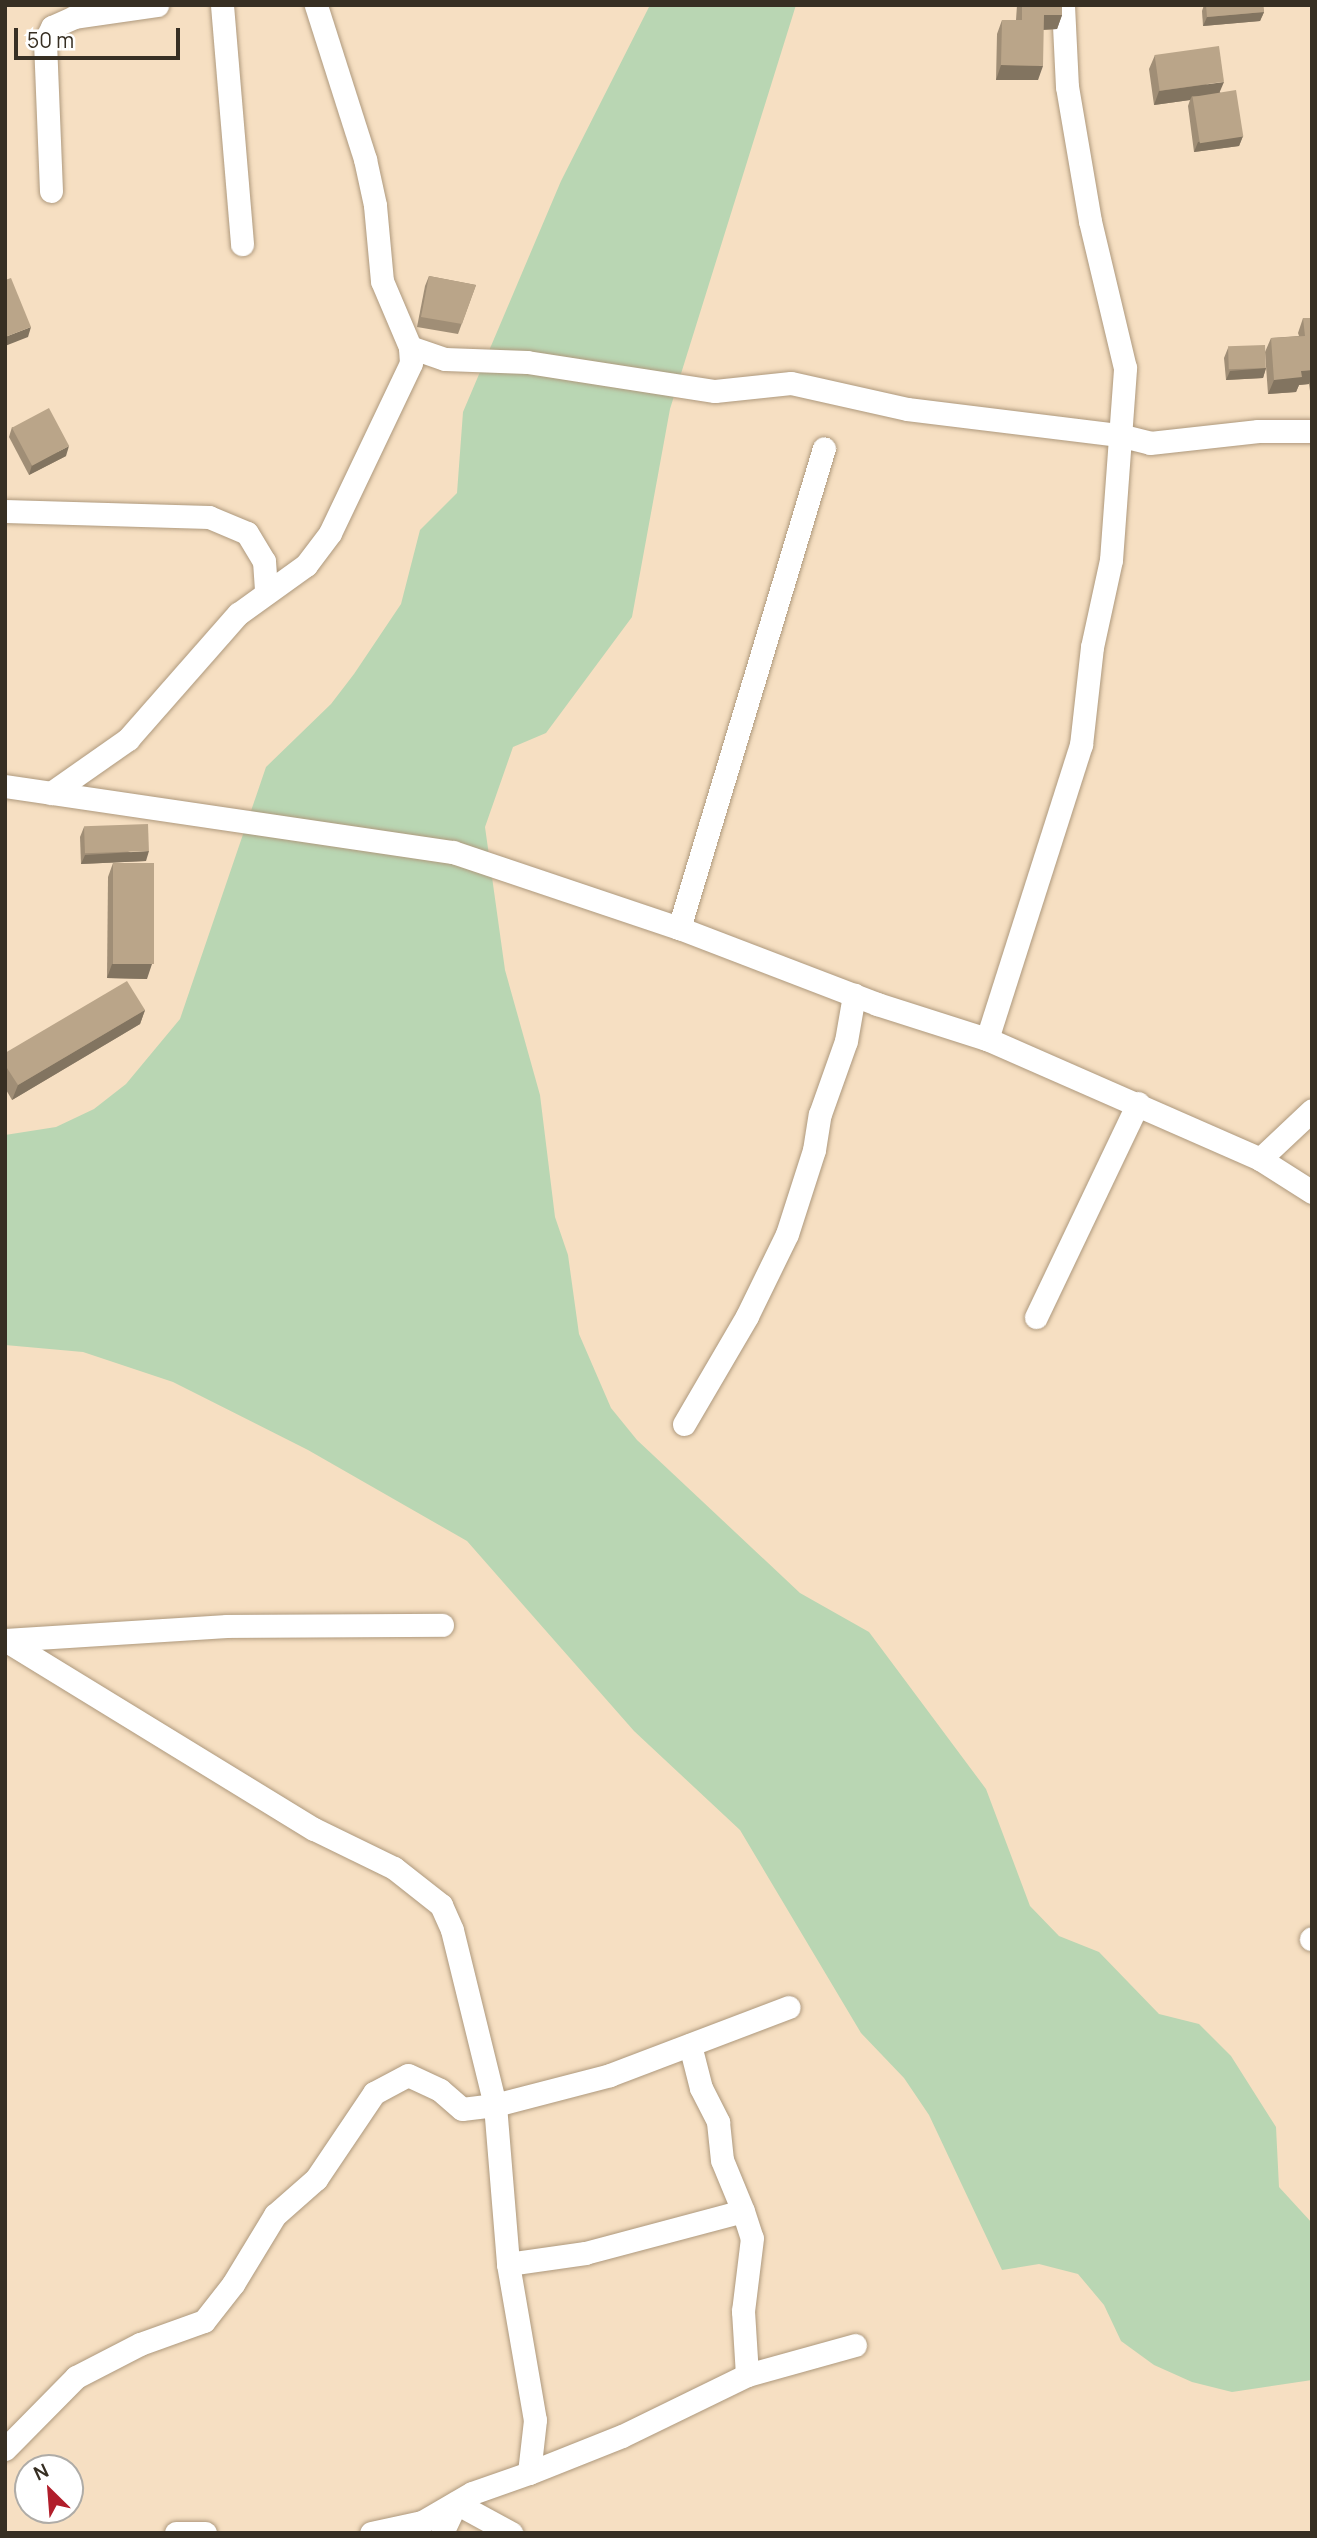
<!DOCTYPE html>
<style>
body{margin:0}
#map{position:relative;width:1317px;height:2538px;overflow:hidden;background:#f6dfc2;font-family:Manrope,sans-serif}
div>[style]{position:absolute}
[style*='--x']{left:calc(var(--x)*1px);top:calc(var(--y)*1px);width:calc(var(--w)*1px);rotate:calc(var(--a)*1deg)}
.green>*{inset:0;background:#b9d6b3}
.roads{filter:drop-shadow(0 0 2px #ae997d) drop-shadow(0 0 2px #ae997d)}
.minor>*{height:23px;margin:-11.5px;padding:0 11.5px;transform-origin:11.5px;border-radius:11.5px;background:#fff}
.wall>*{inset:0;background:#a08e76}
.shaded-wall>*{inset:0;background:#827460}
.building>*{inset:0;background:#baa589;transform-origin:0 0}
span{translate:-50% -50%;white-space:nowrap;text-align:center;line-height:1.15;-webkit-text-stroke:7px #fff;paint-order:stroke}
.frame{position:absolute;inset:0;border:7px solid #372f23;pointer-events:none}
.north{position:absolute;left:14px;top:2454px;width:70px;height:70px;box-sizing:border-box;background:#fff;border:2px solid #afaca7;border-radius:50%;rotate:335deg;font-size:19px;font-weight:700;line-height:28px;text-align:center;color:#372f23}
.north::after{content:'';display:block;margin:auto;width:24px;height:32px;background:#b11e2b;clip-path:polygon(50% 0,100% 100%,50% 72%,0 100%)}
.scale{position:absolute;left:14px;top:28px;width:166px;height:32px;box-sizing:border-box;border:4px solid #372f23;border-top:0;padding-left:9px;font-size:21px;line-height:24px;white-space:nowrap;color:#372f23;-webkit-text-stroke:5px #fff;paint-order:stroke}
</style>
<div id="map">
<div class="green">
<i style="clip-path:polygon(650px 5px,796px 5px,670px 409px,632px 617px,546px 733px,513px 747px,485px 827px,505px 970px,540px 1095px,555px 1217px,568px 1255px,579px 1334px,611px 1408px,637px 1440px,800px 1593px,869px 1632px,986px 1789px,1030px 1906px,1059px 1936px,1099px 1952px,1159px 2014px,1199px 2024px,1231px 2056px,1276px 2127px,1279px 2187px,1312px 2223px,1312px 2380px,1232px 2392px,1192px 2382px,1154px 2365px,1121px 2341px,1104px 2305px,1078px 2274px,1039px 2264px,1002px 2270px,929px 2115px,904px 2078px,861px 2033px,740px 1830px,634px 1731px,467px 1541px,308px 1450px,173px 1382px,83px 1352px,5px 1345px,5px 1135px,56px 1127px,94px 1109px,126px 1084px,180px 1019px,266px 767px,331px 704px,354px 674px,401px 604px,420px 530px,457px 493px,463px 412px,561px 181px)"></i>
</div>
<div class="roads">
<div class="minor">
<i style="--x:222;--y:5;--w:240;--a:85.2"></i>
<i style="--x:51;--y:191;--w:150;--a:-92.3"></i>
<i style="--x:45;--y:41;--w:16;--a:-63"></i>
<i style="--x:52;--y:27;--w:24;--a:-24"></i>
<i style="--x:74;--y:17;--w:84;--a:-8.2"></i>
<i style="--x:410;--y:347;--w:37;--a:19"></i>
<i style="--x:445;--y:359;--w:82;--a:2.1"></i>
<i style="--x:527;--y:362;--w:190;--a:8.8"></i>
<i style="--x:715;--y:391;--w:76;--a:-6"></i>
<i style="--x:791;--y:383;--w:119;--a:12.6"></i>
<i style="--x:907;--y:409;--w:214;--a:7"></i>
<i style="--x:1119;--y:435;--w:32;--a:14"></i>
<i style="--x:1150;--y:443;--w:109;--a:-6.3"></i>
<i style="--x:1258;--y:431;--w:54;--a:0"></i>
<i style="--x:5;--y:511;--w:204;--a:1.7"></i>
<i style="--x:209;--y:517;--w:41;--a:22.8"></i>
<i style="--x:247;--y:533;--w:33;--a:59"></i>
<i style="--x:264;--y:561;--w:32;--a:86"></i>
<i style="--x:5;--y:786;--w:453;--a:8.4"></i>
<i style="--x:453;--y:852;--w:238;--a:18.6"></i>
<i style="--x:679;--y:928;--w:212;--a:21"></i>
<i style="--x:877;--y:1004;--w:115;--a:17.7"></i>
<i style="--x:987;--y:1039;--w:298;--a:23.7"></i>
<i style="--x:1260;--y:1159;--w:62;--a:32.4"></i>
<i style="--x:51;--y:793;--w:94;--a:-35"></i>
<i style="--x:128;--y:739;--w:167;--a:-48.7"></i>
<i style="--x:238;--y:614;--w:84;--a:-35.8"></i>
<i style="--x:306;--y:565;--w:40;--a:-53"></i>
<i style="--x:330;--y:533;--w:188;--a:-64.5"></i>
<i style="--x:411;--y:363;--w:16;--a:-94"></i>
<i style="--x:410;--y:347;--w:72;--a:-113"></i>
<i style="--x:382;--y:281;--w:76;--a:-95.3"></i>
<i style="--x:375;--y:205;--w:47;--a:-102.3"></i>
<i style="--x:365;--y:159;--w:162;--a:-107.7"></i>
<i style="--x:679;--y:928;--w:501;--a:-73.19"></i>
<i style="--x:987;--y:1039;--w:309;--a:-72.3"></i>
<i style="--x:1081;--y:745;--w:99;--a:-83.6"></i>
<i style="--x:1092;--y:647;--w:89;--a:-77.7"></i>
<i style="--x:1111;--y:560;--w:193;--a:-85.8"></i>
<i style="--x:1125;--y:368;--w:151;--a:-103.4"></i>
<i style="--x:1090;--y:221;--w:136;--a:-99.7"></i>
<i style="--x:1067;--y:87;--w:82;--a:-92.8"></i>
<i style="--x:1260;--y:1159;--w:71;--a:-43.3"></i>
<i style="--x:1036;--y:1317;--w:237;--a:-64.5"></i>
<i style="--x:684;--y:1424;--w:125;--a:-59.7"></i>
<i style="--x:747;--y:1316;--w:91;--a:-64"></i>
<i style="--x:787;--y:1234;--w:88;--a:-72.2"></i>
<i style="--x:814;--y:1150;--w:36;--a:-81"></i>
<i style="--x:820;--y:1114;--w:77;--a:-70.4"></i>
<i style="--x:846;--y:1041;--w:47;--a:-80.1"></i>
<i style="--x:5;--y:1640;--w:362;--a:31.5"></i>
<i style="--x:314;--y:1829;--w:89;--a:26"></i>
<i style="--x:394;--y:1868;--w:60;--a:38.2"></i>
<i style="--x:441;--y:1905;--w:27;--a:66"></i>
<i style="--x:452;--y:1930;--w:180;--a:76.2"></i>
<i style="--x:495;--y:2105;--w:160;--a:85.3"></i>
<i style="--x:508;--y:2264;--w:158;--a:80.2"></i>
<i style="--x:535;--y:2420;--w:53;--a:96.5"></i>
<i style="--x:529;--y:2473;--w:60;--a:160.7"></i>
<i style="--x:472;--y:2493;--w:58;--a:149.9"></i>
<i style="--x:422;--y:2522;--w:52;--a:167.8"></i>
<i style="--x:5;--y:1640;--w:222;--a:-3.6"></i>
<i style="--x:227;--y:1626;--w:215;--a:-0.3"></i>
<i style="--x:1311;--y:1939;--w:1;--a:-45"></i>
<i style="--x:690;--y:2045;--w:44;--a:75.7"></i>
<i style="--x:701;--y:2088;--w:38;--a:63"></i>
<i style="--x:718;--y:2122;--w:38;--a:84"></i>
<i style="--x:722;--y:2160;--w:55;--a:67.6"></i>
<i style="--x:508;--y:2264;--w:78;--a:-8.1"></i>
<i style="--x:585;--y:2253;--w:163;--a:-14.9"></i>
<i style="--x:743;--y:2211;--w:28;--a:72"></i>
<i style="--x:752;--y:2238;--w:74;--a:97"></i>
<i style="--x:743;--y:2311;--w:64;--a:86.4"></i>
<i style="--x:5;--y:2449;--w:101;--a:-45.4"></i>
<i style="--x:76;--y:2377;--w:72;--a:-27.3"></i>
<i style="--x:140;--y:2344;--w:68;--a:-19.8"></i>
<i style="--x:204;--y:2321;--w:47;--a:-51.9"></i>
<i style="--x:233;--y:2284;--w:81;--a:-58.7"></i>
<i style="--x:275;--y:2215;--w:55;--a:-41.3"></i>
<i style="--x:316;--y:2179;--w:104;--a:-56"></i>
<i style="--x:374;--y:2093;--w:38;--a:-28"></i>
<i style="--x:408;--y:2075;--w:35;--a:25"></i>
<i style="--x:440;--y:2090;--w:29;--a:41"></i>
<i style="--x:462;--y:2109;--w:33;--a:-7"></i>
<i style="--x:495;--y:2105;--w:119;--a:-14.6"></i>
<i style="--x:610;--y:2075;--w:191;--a:-20.8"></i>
<i style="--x:529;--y:2473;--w:100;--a:-21.7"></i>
<i style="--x:622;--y:2436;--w:139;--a:-26"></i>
<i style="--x:747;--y:2375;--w:112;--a:-15.5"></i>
<i style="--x:176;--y:2533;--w:29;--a:0"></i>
<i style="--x:442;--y:2533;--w:33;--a:-65"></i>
<i style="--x:456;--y:2503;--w:63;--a:28.6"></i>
</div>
</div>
<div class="wall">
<i style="clip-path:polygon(1017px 5px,1062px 5px,1062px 15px,1057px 29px,1043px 30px,1038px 80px,996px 80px,997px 34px,1002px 20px,1016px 20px)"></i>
<i style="clip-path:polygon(1204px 5px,1263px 5px,1264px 12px,1260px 21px,1203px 26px,1202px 11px)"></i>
<i style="clip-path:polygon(1155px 55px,1220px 92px,1243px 136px,1239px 146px,1194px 152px,1188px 106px,1190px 100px,1154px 105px,1149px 69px)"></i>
<i style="clip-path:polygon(429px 276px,476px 285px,458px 334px,417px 327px,425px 286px)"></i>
<i style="clip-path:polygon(1303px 318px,1312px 318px,1312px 391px,1310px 391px,1309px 384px,1299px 385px,1296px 392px,1268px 394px,1265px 352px,1271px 338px,1299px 336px,1298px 333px)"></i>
<i style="clip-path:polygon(1228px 348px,1266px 368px,1263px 378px,1226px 380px,1224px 358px)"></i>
<i style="clip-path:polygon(12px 427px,66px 456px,29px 475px,9px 437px)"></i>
<i style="clip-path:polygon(84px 827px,146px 861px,81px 864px,80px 837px)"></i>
<i style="clip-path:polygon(113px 863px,147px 979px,107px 978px,108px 877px)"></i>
<i style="clip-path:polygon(145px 1010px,140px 1024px,12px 1100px,5px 1088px,5px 1053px)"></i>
</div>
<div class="shaded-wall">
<i style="clip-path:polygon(1264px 12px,1260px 21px,1203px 26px,1207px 17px)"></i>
<i style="clip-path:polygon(1044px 15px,1062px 15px,1057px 29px,1038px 30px)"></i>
<i style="clip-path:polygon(1001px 65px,1043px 66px,1038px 80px,996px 80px)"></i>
<i style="clip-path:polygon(1224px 82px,1218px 96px,1192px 96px,1190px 100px,1154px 105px,1159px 91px)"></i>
<i style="clip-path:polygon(1243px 136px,1239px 146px,1194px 152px,1198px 142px)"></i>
<i style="clip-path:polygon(31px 327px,28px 337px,5px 346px,5px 337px)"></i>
<i style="clip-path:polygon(1266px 368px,1263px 378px,1226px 380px,1230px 371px)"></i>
<i style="clip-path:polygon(1312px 370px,1312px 378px,1309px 384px,1299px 385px,1296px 392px,1268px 394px,1274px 380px,1301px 371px)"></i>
<i style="clip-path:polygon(69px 446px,66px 456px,29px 475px,32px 465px)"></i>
<i style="clip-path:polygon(149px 851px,146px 861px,81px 864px,85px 855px)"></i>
<i style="clip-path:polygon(112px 964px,152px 964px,147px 979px,107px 978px)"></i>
<i style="clip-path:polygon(145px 1010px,140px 1024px,12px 1100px,18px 1085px)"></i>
</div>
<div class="building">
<i style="clip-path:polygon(1022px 5px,1062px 5px,1062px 15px,1044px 15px,1043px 66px,1001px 65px,1002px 20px,1022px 20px)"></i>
<i style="clip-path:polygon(1206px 5px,1263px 5px,1264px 12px,1207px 17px)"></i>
<i style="left:1219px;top:46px;width:36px;height:65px;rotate:82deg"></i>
<i style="left:1236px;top:90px;width:47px;height:44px;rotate:81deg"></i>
<i style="clip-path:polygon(429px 276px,476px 285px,462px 324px,421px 317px)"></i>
<i style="clip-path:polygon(11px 278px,31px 327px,5px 337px,5px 280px)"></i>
<i style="clip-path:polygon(1303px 318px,1312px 318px,1312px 370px,1301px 371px,1302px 377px,1274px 380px,1271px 338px,1305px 336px)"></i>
<i style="left:1265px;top:345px;width:23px;height:37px;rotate:88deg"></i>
<i style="left:49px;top:408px;width:43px;height:42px;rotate:62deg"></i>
<i style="left:148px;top:824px;width:27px;height:64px;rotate:88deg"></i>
<i style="left:113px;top:863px;width:41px;height:101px"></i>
<i style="clip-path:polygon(127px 981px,145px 1010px,18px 1085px,5px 1065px,5px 1053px)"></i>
</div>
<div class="frame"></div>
<div class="north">N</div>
<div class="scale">50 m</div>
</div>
